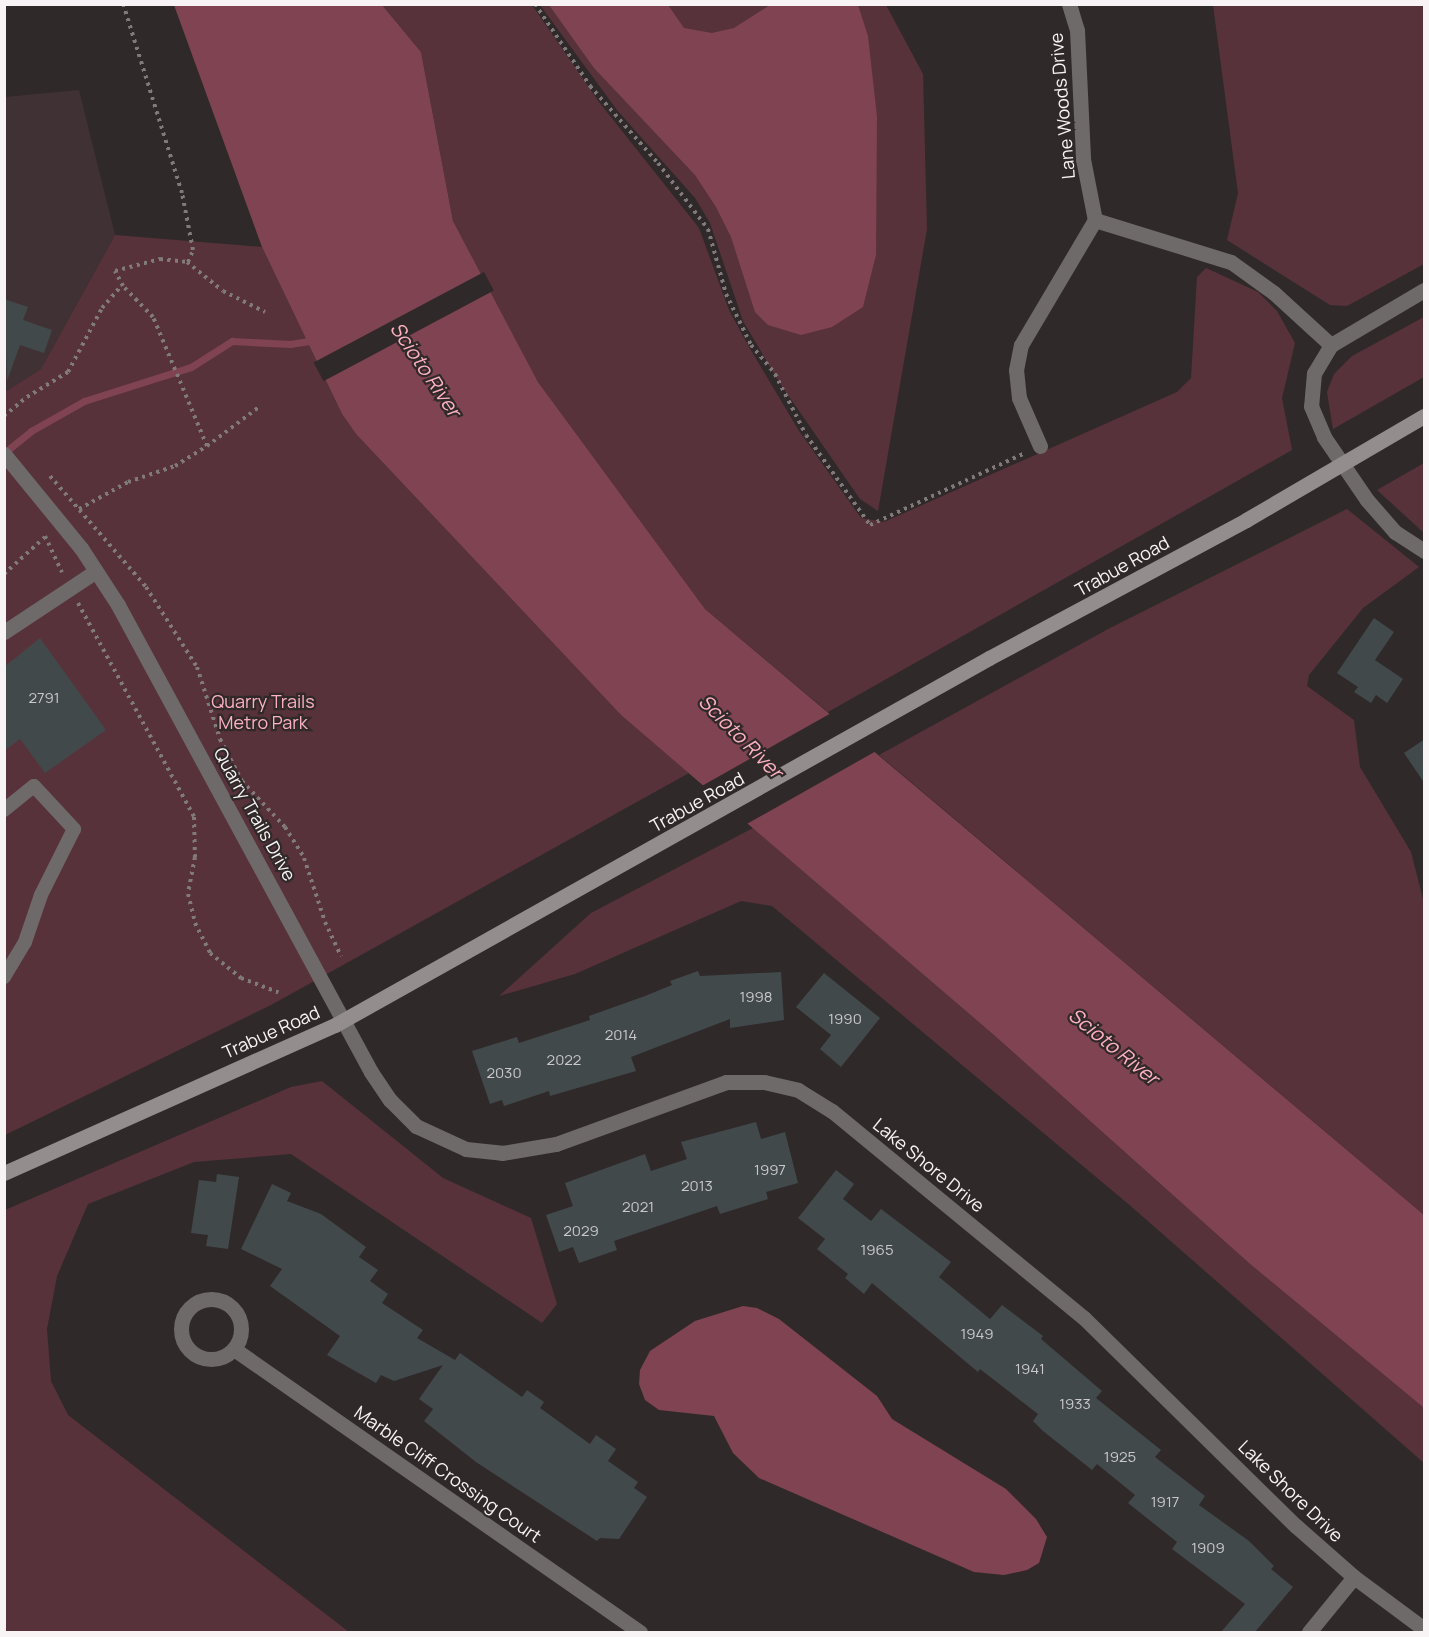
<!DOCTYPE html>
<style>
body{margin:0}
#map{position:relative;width:1429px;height:1637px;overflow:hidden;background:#30292a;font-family:Manrope,sans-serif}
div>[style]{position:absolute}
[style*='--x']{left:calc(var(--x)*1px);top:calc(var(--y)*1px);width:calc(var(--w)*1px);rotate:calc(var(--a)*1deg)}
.built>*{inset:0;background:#403134}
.green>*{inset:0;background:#58323a}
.water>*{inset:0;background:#804352}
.pier>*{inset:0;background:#30292a;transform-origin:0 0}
.stream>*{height:7px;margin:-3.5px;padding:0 3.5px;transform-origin:3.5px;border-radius:3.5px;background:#804352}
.building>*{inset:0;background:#41494b}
.path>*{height:4px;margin-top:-2px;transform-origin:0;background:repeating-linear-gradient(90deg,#807a7b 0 3px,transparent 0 7.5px)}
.service>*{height:14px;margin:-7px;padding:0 7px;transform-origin:7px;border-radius:7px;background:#6e6a6a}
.minor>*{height:15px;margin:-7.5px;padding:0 7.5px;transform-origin:7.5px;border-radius:7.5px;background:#6e6a6a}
.minor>.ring{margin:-7.5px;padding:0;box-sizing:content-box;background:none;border:15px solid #6e6a6a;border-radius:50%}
.secondary>*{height:15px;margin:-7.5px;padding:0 7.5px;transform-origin:7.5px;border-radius:7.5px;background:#938d8e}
.secondary-bridge>*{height:15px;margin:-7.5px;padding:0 7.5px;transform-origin:7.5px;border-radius:7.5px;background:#938d8e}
span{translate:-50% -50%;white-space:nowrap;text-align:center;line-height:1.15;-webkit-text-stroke:4.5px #30292a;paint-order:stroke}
.number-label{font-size:15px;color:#cac8ca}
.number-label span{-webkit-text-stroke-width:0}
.street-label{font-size:18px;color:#f8f3f4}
.park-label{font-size:18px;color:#fdb0c0}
.water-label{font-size:20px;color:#fcb0c0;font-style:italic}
.frame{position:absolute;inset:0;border:6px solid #f8f3f4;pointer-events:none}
</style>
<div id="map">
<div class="built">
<i style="clip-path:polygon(79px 90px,115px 235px,41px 369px,5px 392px,5px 97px)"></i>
</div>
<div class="green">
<i style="clip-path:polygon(382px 5px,532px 5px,599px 102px,699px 228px,729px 310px,749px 347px,799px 431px,861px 518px,884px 522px,1177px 392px,1191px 378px,1197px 277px,1206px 268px,1258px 292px,1277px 311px,1295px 343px,1282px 398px,1292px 450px,828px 712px,705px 609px,538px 382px,453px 221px,421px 52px)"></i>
<i style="clip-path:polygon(540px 5px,886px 5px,923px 74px,927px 229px,878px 511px,860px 499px,779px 382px,743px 321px,710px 223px,695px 198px,617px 110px)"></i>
<i style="clip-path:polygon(1213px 5px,1424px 5px,1424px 264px,1347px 306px,1330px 305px,1227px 240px,1238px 193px)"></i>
<i style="clip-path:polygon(115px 235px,262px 247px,342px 414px,356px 434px,621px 715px,689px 773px,271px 1005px,5px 1135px,5px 392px,41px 369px)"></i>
<i style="clip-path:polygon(1424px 317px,1424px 377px,1333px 429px,1327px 392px,1334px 374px,1352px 356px)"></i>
<i style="clip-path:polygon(1424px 463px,1424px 533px,1377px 490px)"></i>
<i style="clip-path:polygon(1347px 509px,1419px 567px,1363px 608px,1309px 675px,1307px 686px,1354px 720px,1360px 767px,1411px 852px,1424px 903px,1424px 1215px,879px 755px,1110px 628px)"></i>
<i style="clip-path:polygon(753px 828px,995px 1036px,1250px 1264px,1424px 1408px,1424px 1463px,1133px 1208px,772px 906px,741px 901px,575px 974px,499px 996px,591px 913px)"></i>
<i style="clip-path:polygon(322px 1081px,443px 1178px,531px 1218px,557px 1304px,542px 1323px,291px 1154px,194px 1162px,88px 1204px,57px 1276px,47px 1329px,51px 1381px,68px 1415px,349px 1632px,5px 1632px,5px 1210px,291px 1087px)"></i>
</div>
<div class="water">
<i style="clip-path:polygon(174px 5px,382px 5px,421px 52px,453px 221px,538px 382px,705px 609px,1424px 1215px,1424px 1408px,1250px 1264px,995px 1036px,621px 715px,356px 434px,342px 414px,262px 247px)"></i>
<i style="clip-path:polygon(549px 5px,668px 5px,684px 28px,712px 33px,734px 28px,770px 5px,858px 5px,868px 36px,877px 117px,876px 255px,863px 307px,832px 327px,801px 335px,768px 325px,755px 312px,731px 237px,716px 207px,695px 175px,594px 68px)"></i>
<i style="clip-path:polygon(743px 1306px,757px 1308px,779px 1319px,877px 1396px,892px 1419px,1006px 1489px,1036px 1519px,1047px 1537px,1039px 1563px,1027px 1570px,1004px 1575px,974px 1572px,759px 1478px,733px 1453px,714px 1416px,659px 1410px,645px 1400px,639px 1384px,640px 1370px,650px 1351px,695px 1321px)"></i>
</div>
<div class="pier">
<i style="left:484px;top:272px;width:21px;height:193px;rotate:62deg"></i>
<i style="clip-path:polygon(833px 712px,878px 750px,745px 825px,700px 787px)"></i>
</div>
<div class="stream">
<i style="--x:4;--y:453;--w:35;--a:-39"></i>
<i style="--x:31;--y:431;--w:61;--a:-29.5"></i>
<i style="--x:84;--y:401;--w:112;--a:-17.6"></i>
<i style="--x:191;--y:367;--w:49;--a:-32.4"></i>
<i style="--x:232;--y:341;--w:58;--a:3"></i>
<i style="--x:290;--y:344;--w:24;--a:-9"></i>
</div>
<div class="building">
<i style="clip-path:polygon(4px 299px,28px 307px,23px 320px,52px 330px,44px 353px,20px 345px,7px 381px)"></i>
<i style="clip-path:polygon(1374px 618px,1394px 632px,1375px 660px,1403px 679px,1387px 703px,1376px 695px,1371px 703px,1354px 692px,1358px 687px,1337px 673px)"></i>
<i style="clip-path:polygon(40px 638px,106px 730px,45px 773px,20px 739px,4px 751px,4px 667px)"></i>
<i style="clip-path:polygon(1425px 739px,1425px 784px,1404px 753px)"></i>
<i style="clip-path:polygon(698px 971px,700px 976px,781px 972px,784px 1020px,730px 1028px,730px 1019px,631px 1057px,636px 1071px,550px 1096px,549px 1091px,504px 1106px,502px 1100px,490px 1104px,472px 1051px,517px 1037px,519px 1043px,590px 1020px,589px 1016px,645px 996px,672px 985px,670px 981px)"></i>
<i style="clip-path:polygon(824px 973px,880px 1018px,841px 1067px,820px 1049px,831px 1035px,796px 1007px)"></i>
<i style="clip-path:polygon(756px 1122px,761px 1139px,785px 1132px,798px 1183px,766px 1192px,768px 1199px,720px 1214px,717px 1206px,614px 1241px,617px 1250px,579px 1263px,573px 1247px,559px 1252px,546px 1215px,573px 1206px,565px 1183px,645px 1154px,651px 1171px,687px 1159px,681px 1142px)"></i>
<i style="clip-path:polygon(836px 1170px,854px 1184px,843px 1199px,871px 1221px,881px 1209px,951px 1262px,939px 1277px,990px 1319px,1002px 1305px,1043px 1336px,1041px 1339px,1102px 1391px,1096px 1398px,1161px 1450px,1155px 1457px,1205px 1496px,1199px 1505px,1249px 1541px,1274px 1566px,1271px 1569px,1293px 1587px,1255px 1632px,1221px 1632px,1245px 1604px,1172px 1549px,1177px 1542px,1128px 1503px,1135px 1495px,1097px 1464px,1092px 1470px,1043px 1431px,1033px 1421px,1038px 1414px,980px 1369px,978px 1372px,872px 1283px,864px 1294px,845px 1278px,848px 1274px,817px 1249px,825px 1239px,798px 1218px)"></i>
<i style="clip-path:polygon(217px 1174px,239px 1177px,228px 1249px,206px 1246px,208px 1235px,191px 1233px,199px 1180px,216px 1182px)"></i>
<i style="clip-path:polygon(272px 1184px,291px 1193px,287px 1201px,321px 1214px,366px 1247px,359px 1257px,378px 1270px,370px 1281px,388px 1294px,382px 1303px,423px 1330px,417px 1338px,455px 1360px,460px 1353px,522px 1397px,527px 1390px,544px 1402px,540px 1408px,590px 1444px,596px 1435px,616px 1449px,608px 1461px,638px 1482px,634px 1488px,647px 1497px,619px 1539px,600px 1538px,597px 1541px,476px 1462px,424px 1421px,433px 1409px,419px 1399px,443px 1365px,394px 1381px,381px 1375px,376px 1383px,327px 1355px,340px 1336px,270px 1286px,282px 1269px,241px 1249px)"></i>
</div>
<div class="path">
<i style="--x:535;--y:4;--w:99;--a:56.1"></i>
<i style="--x:590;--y:86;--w:103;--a:48.6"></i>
<i style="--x:658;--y:163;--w:83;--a:52.9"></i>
<i style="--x:708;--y:229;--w:67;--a:74.5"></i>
<i style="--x:726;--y:294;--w:57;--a:63.9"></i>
<i style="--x:751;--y:345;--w:38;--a:50"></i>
<i style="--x:775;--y:374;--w:68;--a:63.1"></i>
<i style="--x:806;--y:435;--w:110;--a:54.6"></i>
<i style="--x:870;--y:525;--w:169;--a:-24.9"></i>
<i style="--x:187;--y:262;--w:46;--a:38.9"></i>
<i style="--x:223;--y:291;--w:47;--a:26.6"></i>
<i style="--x:4;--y:416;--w:30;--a:-40"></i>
<i style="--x:27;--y:397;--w:48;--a:-31.4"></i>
<i style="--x:68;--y:372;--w:72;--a:-62"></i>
<i style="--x:102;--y:308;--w:30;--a:-49"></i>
<i style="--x:207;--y:446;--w:65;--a:-36.9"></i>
<i style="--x:50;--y:476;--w:147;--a:49.1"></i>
<i style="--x:146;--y:587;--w:95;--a:57.5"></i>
<i style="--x:197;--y:667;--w:76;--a:72.3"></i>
<i style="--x:220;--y:739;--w:47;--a:62.4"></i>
<i style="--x:242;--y:781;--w:63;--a:46.9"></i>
<i style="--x:285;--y:827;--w:36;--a:58"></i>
<i style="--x:304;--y:858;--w:67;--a:71.8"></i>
<i style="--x:325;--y:922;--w:38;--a:65"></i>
<i style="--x:79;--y:509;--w:56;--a:-28.9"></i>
<i style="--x:128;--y:482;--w:50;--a:-18.8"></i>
<i style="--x:175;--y:466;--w:38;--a:-32"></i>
<i style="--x:207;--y:446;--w:140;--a:-112.7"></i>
<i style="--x:153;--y:317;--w:43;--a:-134.1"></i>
<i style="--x:123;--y:286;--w:17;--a:-118"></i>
<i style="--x:115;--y:271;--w:47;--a:-14.9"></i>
<i style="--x:160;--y:259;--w:28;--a:6"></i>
<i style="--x:188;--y:262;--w:13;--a:-67"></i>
<i style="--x:193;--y:250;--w:58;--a:-100.9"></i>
<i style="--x:182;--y:193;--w:198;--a:-107.3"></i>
<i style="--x:45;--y:536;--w:40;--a:65"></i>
<i style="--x:4;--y:574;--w:55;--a:-42.1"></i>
<i style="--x:78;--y:603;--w:243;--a:61.5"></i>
<i style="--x:194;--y:817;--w:40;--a:88.6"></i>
<i style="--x:195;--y:857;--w:38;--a:101"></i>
<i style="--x:188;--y:894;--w:30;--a:76"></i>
<i style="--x:195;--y:923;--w:34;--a:63"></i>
<i style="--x:210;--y:953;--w:40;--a:39"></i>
<i style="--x:241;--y:978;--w:40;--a:21"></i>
</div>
<div class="service">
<i style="--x:4;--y:810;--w:38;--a:-39"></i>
<i style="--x:34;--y:786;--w:59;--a:47.1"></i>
<i style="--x:74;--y:829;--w:74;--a:116.6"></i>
<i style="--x:41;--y:895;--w:50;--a:108.8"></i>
<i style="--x:25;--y:942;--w:41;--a:121"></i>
</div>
<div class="minor">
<i style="--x:1069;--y:4;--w:27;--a:73"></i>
<i style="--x:1077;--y:30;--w:129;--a:87.3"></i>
<i style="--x:1083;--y:159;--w:62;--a:78.9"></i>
<i style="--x:1095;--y:220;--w:142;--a:17.2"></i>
<i style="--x:1231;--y:262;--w:53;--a:35.8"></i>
<i style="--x:1274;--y:293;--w:77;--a:42.4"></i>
<i style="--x:1424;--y:290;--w:108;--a:149.4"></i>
<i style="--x:1331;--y:345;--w:33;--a:121"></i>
<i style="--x:1314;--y:373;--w:33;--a:95"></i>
<i style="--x:1311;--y:406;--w:34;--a:67"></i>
<i style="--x:1324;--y:437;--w:76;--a:55.7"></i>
<i style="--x:1367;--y:500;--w:43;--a:48.8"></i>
<i style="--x:1395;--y:532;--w:35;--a:33"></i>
<i style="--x:1040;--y:446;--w:52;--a:-113.6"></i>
<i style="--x:1019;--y:398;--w:28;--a:-96"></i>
<i style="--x:1016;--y:370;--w:25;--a:-79"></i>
<i style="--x:1021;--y:345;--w:145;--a:-59.4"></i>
<i style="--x:4;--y:454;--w:122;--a:50.7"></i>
<i style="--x:81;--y:548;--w:68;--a:57"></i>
<i style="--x:118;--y:605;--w:531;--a:61.55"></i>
<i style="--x:371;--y:1072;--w:34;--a:56"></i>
<i style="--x:390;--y:1100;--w:37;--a:45"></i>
<i style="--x:416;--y:1126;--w:55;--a:24.7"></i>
<i style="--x:466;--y:1149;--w:36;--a:6"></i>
<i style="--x:502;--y:1153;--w:55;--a:-9.5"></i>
<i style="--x:556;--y:1144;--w:181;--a:-20"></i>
<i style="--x:726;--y:1082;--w:38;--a:0"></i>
<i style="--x:764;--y:1082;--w:35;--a:13"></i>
<i style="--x:798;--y:1090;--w:40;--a:32"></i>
<i style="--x:832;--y:1111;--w:326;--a:39.4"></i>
<i style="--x:1084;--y:1318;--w:297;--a:44.5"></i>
<i style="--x:1296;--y:1526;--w:77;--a:41.3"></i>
<i style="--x:1354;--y:1577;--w:87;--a:36.6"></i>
<i style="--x:4;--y:632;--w:110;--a:-33.5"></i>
<i class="ring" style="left:181px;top:1299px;width:45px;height:45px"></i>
<i style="--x:234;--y:1349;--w:495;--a:34.9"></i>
<i style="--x:1309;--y:1632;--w:71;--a:-50.7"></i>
</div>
<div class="secondary">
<i style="--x:4;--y:1173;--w:363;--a:-24.1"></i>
<i style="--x:335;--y:1025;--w:750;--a:-29.3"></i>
<i style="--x:989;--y:658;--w:292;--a:-28.2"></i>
</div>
<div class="secondary-bridge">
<i style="--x:1246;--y:520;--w:206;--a:-30.3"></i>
</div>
<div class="number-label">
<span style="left:44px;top:698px">2791</span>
<span style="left:756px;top:997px">1998</span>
<span style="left:845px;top:1019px">1990</span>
<span style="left:621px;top:1035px">2014</span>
<span style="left:564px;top:1060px">2022</span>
<span style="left:504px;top:1073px">2030</span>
<span style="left:770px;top:1170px">1997</span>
<span style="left:697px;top:1186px">2013</span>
<span style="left:638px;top:1207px">2021</span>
<span style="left:581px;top:1231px">2029</span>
<span style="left:877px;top:1250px">1965</span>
<span style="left:977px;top:1334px">1949</span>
<span style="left:1030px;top:1369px">1941</span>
<span style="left:1075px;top:1404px">1933</span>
<span style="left:1120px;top:1457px">1925</span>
<span style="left:1165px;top:1502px">1917</span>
<span style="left:1208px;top:1548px">1909</span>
</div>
<div class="street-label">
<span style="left:1062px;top:106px;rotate:-95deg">Lane Woods Drive</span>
<span style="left:1122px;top:566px;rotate:-29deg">Trabue Road</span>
<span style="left:697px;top:802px;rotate:-29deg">Trabue Road</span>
<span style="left:255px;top:814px;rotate:61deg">Quarry Trails Drive</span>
<span style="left:271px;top:1032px;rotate:-24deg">Trabue Road</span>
<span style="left:929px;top:1165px;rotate:39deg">Lake Shore Drive</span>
<span style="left:448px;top:1474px;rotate:35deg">Marble Cliff Crossing Court</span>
<span style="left:1291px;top:1491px;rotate:44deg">Lake Shore Drive</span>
</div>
<div class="park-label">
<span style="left:263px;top:712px">Quarry Trails<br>Metro Park</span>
</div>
<div class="water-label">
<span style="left:426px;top:369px;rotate:56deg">Scioto River</span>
<span style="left:741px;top:736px;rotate:45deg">Scioto River</span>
<span style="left:1114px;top:1046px;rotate:39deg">Scioto River</span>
</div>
<div class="frame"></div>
</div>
